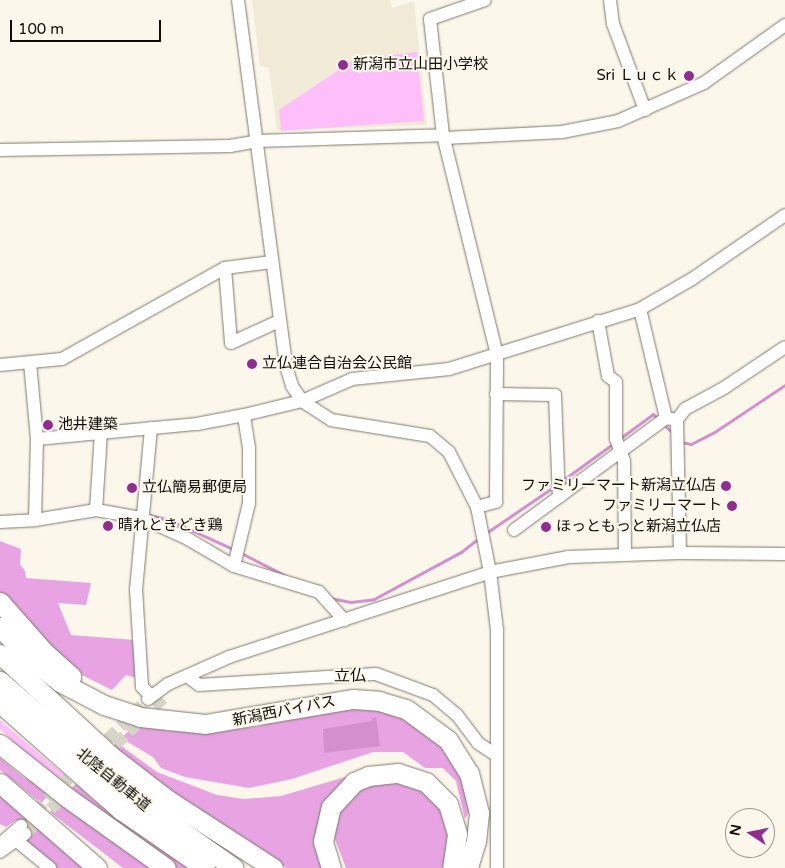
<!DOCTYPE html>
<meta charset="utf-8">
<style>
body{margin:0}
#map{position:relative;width:785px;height:868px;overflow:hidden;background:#fbf7ea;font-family:"Varela Round","Noto Sans JP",sans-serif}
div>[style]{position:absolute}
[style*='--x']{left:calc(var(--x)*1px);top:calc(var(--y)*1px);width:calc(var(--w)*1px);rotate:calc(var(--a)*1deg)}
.built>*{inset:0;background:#f1ead7}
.green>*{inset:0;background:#fdbef9}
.forest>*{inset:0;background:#e8a3e3}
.water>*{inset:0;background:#d390cf}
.stream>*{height:3px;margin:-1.5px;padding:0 1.5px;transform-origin:1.5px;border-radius:1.5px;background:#d390cf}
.minor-tunnel>*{height:12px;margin-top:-6px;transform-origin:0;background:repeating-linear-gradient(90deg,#d7d4c8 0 12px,transparent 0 18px)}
.roads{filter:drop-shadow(0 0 1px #7d796d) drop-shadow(0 0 1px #7d796d)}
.minor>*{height:12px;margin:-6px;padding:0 6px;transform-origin:6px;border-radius:6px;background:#fff}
.highway>*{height:19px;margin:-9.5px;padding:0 9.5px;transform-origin:9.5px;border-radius:9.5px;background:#fff}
.dots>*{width:14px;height:14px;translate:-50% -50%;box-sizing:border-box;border:2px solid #fbf7ea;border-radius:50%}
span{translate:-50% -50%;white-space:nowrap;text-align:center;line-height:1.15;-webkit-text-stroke:4px #fbf7ea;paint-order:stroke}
.poi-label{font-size:15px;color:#0e0d09}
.left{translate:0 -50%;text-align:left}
.right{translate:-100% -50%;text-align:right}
.street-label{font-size:15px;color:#0e0d09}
.neighbourhood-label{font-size:16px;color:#0e0d09}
.north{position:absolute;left:725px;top:808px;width:50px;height:50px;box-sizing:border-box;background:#fbf7ea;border:1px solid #9c9990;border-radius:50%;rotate:281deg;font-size:14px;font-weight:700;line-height:20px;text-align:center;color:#0e0d09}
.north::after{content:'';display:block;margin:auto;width:18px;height:22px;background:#932c91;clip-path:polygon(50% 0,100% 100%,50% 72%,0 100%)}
.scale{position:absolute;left:10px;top:20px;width:151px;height:22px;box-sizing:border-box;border:2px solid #0e0d09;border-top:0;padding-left:6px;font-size:15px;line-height:18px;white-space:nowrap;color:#0e0d09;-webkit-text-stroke:4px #fbf7ea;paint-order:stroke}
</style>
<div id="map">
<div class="built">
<i style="clip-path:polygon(252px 0,390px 0,392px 8px,414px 1px,427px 125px,277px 130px,269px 68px,260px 66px)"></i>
</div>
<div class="green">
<i style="clip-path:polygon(417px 52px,424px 121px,281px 131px,279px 110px,355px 59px)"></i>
<i style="clip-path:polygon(0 720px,3px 723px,68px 778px,61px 785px,0 729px)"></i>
</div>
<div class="forest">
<i style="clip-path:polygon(0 541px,21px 549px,20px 564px,25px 571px,26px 578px,91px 583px,86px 605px,58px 603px,71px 635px,135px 640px,136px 678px,126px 675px,112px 690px,74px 671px,0 594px)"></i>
<i style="clip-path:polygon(353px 705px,386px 708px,413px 720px,446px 747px,461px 773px,469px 812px,465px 819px,456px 781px,443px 768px,425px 768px,403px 752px,373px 752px,292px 779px,249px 788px,185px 777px,161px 768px,153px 757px,121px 738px,137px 724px,168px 731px,201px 732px,257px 727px,284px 718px)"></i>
<i style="clip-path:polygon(116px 742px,157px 772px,217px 795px,244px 799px,281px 796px,365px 771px,331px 796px,322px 868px,287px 868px,152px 778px,113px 747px)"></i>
<i style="clip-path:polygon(0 758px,23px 777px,42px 786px,50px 794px,41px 803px,0 770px)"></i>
<i style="clip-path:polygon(384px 779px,424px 789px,439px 806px,448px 827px,448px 852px,442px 868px,346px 868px,334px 837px,334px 817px,346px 800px,367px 783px)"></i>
<i style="clip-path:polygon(76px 784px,95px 801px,188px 868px,173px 868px,68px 791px)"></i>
<i style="clip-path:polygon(0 796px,28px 821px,23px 827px,16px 820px,6px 827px,0 824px)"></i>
<i style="clip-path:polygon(62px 798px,155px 868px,123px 868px,50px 812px)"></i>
<i style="clip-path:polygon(33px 824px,86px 868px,56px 868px,27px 847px,26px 830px)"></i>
</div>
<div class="water">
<i style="clip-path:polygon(376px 717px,380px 746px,324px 753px,323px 729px,372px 721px,372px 718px)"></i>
</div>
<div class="stream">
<i style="--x:664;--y:425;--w:13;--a:42"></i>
<i style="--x:619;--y:439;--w:42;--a:-36.3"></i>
<i style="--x:653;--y:414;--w:8;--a:45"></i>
<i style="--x:681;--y:442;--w:10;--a:11"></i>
<i style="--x:691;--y:444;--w:25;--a:-27"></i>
<i style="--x:713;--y:433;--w:87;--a:-33.7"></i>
<i style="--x:563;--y:480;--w:63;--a:-36"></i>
<i style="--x:149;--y:515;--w:18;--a:13"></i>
<i style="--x:167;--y:519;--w:75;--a:24.5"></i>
<i style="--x:486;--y:533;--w:83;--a:-34.3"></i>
<i style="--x:241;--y:553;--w:48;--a:27.1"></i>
<i style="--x:330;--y:598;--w:21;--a:11"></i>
<i style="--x:351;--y:602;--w:23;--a:-7"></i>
<i style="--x:374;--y:599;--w:99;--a:-28.4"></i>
<i style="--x:461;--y:552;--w:23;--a:-38"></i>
</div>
<div class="minor-tunnel">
<i style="--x:95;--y:752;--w:75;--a:-45"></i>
<i style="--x:103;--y:757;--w:86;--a:-44.5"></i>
<i style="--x:35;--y:812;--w:65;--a:-45"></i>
<i style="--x:25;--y:834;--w:90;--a:-44.5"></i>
</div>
<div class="roads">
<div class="minor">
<i style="--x:238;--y:0;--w:369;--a:82.5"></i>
<i style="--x:286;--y:366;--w:21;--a:73"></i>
<i style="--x:292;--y:386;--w:18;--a:56"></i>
<i style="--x:302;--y:401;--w:35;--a:33"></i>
<i style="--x:331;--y:420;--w:100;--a:9.2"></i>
<i style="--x:430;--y:436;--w:25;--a:40"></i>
<i style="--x:449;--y:452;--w:62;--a:63"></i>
<i style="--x:477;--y:507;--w:66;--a:78.7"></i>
<i style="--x:490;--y:572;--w:58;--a:83.1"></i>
<i style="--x:497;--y:630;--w:238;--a:90"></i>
<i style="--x:610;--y:0;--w:24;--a:83"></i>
<i style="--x:613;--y:24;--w:92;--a:69.6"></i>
<i style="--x:445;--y:138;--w:117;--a:-2.9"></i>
<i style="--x:562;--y:132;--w:57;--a:-11.1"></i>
<i style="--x:618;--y:121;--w:94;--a:-23.8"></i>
<i style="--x:704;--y:83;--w:100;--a:-35.6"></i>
<i style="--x:0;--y:150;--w:230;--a:-1"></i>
<i style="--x:230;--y:146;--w:27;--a:-10"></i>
<i style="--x:257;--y:141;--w:186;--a:-1.8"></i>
<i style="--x:225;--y:268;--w:75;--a:85.4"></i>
<i style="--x:231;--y:343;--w:53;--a:-24.6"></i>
<i style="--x:640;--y:309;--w:112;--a:76.6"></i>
<i style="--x:598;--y:321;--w:56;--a:79.7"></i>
<i style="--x:608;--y:376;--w:10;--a:37"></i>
<i style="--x:616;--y:382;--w:57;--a:90"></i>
<i style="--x:616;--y:439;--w:23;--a:70"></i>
<i style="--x:624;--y:461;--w:94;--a:89.4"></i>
<i style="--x:30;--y:363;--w:76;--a:84.7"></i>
<i style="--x:37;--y:439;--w:161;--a:-5.4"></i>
<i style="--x:197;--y:424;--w:48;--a:-10.8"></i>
<i style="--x:244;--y:415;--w:60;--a:-13.6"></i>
<i style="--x:302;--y:401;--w:55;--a:-23.7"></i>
<i style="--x:352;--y:379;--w:98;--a:-5.9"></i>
<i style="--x:449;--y:369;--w:200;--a:-17.4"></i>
<i style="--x:640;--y:309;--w:60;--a:-30"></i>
<i style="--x:692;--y:279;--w:113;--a:-34.5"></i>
<i style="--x:0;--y:365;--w:62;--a:-5.5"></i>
<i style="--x:62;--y:359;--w:187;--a:-29.2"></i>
<i style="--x:225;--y:268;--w:47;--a:-7.3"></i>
<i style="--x:496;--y:394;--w:59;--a:1"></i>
<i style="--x:555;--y:395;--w:102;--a:87.8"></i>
<i style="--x:477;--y:507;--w:20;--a:-15"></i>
<i style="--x:496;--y:502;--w:147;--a:-89.6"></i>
<i style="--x:497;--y:355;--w:227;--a:-103.8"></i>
<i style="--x:443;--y:135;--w:117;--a:-96.4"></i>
<i style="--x:430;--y:19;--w:58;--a:-19.1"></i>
<i style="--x:96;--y:510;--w:77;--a:-86.3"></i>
<i style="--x:35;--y:520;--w:81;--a:-88.6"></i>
<i style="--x:0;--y:522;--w:35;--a:-3"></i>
<i style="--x:35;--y:520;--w:62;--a:-9.3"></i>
<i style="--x:96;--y:510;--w:47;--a:9.9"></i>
<i style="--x:142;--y:518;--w:51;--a:24.5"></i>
<i style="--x:188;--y:539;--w:53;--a:30.4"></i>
<i style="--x:234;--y:566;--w:89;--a:17"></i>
<i style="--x:319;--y:592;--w:38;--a:48"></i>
<i style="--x:514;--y:530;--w:189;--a:-36.4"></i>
<i style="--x:666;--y:418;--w:11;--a:10"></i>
<i style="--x:680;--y:553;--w:133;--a:-91.3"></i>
<i style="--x:677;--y:420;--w:14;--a:-54"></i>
<i style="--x:685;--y:409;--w:44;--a:-28.3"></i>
<i style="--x:724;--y:388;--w:73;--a:-33.9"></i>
<i style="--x:234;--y:566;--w:65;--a:-76.6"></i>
<i style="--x:249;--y:503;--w:55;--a:-90"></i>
<i style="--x:249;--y:448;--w:33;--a:-99"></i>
<i style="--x:187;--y:676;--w:15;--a:37"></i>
<i style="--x:199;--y:685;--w:177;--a:-3.6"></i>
<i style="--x:376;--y:674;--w:61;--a:20.2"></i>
<i style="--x:433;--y:695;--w:31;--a:40"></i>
<i style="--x:457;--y:715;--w:35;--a:53"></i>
<i style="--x:478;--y:743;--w:23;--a:34"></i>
<i style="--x:151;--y:696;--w:13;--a:-135"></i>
<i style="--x:142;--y:687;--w:97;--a:-93.5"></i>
<i style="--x:136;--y:590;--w:163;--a:-84.7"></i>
<i style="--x:148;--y:699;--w:25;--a:-37"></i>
<i style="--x:168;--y:684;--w:67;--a:-23.9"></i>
<i style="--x:229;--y:657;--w:274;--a:-18"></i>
<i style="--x:490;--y:572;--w:80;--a:-10.8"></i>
<i style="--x:569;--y:557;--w:111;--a:-2.1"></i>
<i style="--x:680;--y:553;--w:105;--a:0.5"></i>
<i style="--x:17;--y:841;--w:43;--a:39.3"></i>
<i style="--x:0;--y:844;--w:28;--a:-41"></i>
<i style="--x:0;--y:852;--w:31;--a:-36"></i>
</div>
<div class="highway">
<i style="--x:0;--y:602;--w:65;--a:48.7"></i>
<i style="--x:43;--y:651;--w:38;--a:42"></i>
<i style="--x:0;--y:627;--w:37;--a:47"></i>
<i style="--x:25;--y:654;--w:45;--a:38.7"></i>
<i style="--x:60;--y:682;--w:50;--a:27.6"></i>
<i style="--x:104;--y:705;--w:38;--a:18"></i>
<i style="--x:140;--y:717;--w:65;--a:6.1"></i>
<i style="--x:205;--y:724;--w:150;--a:-9.6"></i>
<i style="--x:353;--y:699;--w:26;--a:4"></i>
<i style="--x:379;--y:701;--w:28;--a:17"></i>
<i style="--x:406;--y:709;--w:52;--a:36.4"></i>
<i style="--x:448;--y:740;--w:39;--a:58"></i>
<i style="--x:469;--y:773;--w:41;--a:76"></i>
<i style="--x:479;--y:813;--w:28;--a:96"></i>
<i style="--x:476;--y:841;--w:28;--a:107"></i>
<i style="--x:0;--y:654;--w:151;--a:42.6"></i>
<i style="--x:111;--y:756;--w:72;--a:37.7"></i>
<i style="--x:168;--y:800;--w:125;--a:32.9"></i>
<i style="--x:0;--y:681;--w:171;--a:41.2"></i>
<i style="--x:129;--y:794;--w:128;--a:35.2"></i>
<i style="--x:0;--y:703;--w:162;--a:41.5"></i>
<i style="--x:121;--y:810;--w:102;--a:34.6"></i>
<i style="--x:0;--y:744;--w:87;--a:38.5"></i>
<i style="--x:68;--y:798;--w:120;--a:35.5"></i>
<i style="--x:0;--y:783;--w:129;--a:41.2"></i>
<i style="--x:331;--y:868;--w:28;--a:-107"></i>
<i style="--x:323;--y:841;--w:35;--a:-77"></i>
<i style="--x:331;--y:807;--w:34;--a:-47"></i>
<i style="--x:354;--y:782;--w:15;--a:-23"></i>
<i style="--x:368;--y:776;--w:30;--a:-6"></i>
<i style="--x:398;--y:773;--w:29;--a:18"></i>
<i style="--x:426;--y:782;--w:31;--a:45"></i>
<i style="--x:448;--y:804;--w:31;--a:73"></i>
<i style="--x:457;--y:834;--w:34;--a:98"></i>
</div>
</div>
<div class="dots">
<i style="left:343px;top:65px;background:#932c91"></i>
<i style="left:689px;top:76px;background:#932c91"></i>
<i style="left:252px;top:364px;background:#932c91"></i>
<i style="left:48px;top:425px;background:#932c91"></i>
<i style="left:726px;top:486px;background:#932c91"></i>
<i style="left:132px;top:488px;background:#932c91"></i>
<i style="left:732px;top:506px;background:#932c91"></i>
<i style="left:108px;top:526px;background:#932c91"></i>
<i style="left:546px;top:527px;background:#932c91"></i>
</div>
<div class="poi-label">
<span class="left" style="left:353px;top:65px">新潟市立山田小学校</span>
<span class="right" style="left:679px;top:76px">Sri Ｌｕｃｋ</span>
<span class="left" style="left:262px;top:364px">立仏連合自治会公民館</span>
<span class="left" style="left:58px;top:425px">池井建築</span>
<span class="right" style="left:716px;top:486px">ファミリーマート新潟立仏店</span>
<span class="left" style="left:142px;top:488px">立仏簡易郵便局</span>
<span class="right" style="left:722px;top:506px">ファミリーマート</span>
<span class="left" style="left:118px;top:526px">晴れときどき鶏</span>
<span class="left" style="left:556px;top:527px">ほっともっと新潟立仏店</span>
</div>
<div class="street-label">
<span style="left:284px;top:711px;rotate:-11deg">新潟西バイパス</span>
<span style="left:113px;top:780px;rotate:39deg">北陸自動車道</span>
</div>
<div class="neighbourhood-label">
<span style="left:350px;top:676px">立仏</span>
</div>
<div class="north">N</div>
<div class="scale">100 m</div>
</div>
